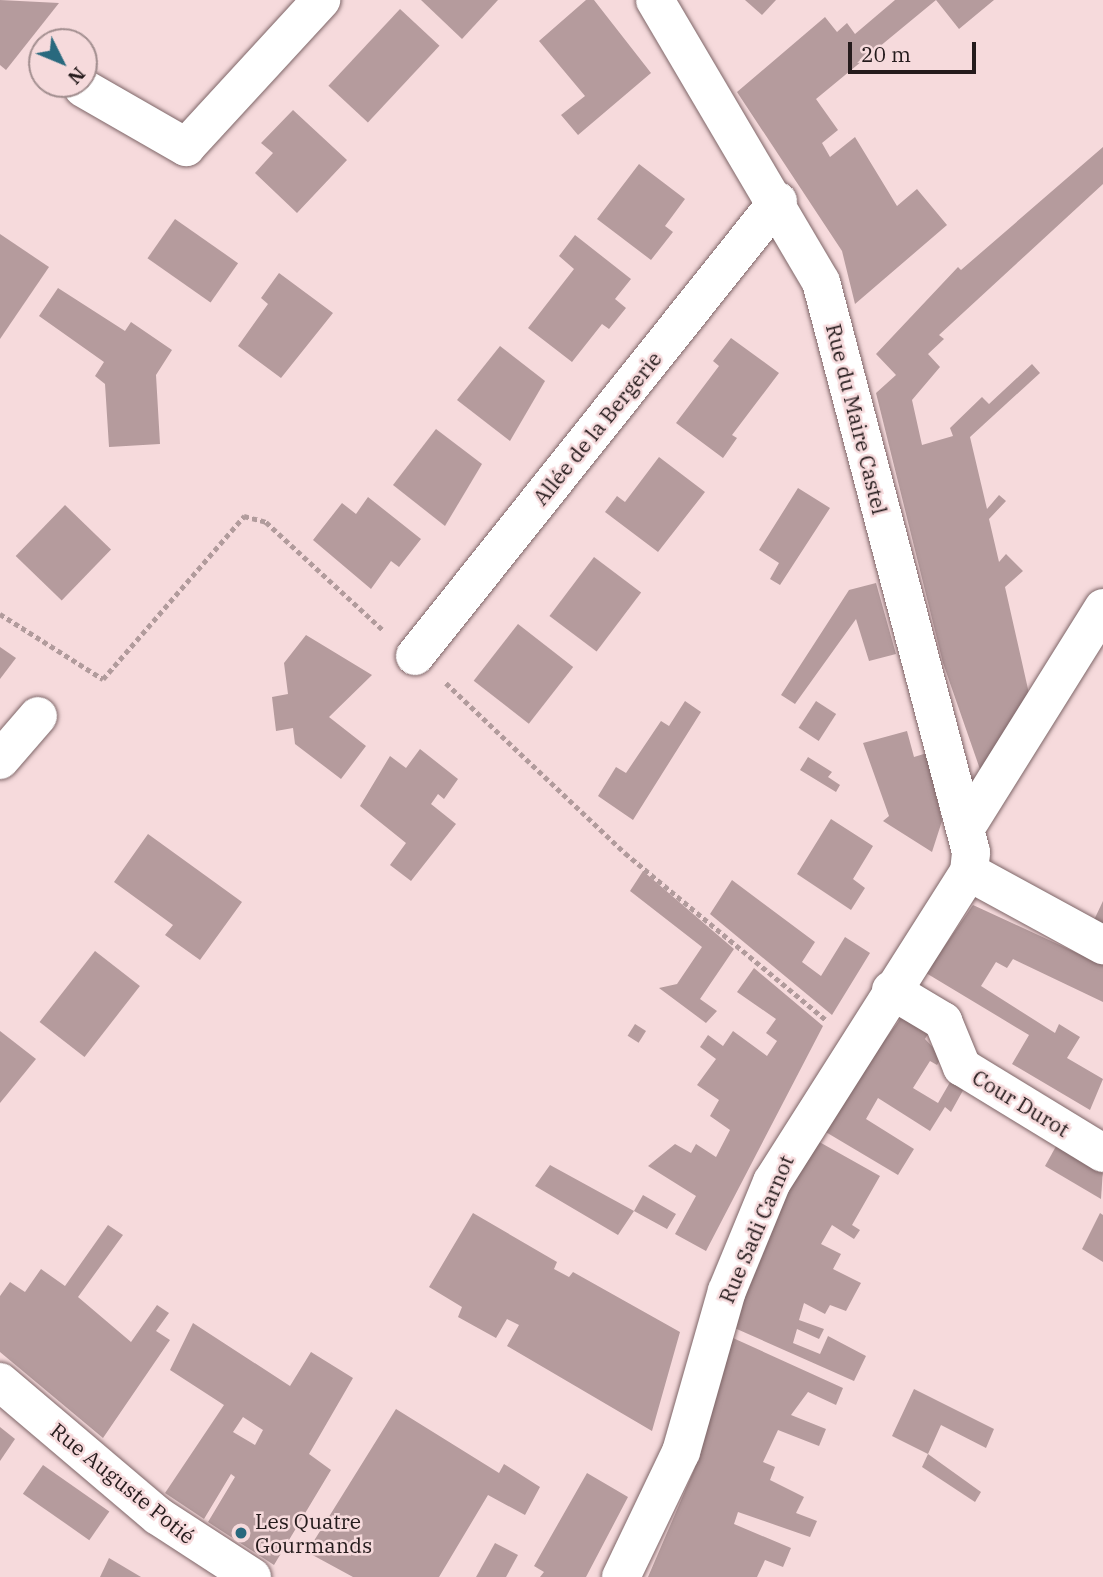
<!DOCTYPE html>
<meta charset="utf-8">
<style>
body{margin:0}
#map{position:relative;width:1103px;height:1577px;overflow:hidden;background:#f6dadc;font-family:"IBM Plex Serif",serif}
div>[style]{position:absolute}
[style*='--x']{left:calc(var(--x)*1px);top:calc(var(--y)*1px);width:calc(var(--w)*1px);rotate:calc(var(--a)*1deg)}
.building>*{inset:0;background:#b59b9d;transform-origin:0 0}
.path>*{height:4.5px;margin-top:-2.25px;transform-origin:0;background:repeating-linear-gradient(90deg,#b19b9c 0 5px,transparent 0 8.5px)}
.roads{filter:drop-shadow(0 0 2px #7e6668) drop-shadow(0 0 2px #7e6668)}
.minor>*{height:38px;margin:-19px;padding:0 19px;transform-origin:19px;border-radius:19px;background:#fff}
.dots>*{width:19px;height:19px;translate:-50% -50%;box-sizing:border-box;border:4px solid #f6dadc;border-radius:50%}
span{translate:-50% -50%;white-space:nowrap;text-align:center;line-height:1.15;-webkit-text-stroke:5px #f6dadc;paint-order:stroke}
.street-label{font-size:21px;color:#251b1c}
.poi-label{font-size:21px;color:#251b1c}
.left{translate:0 -50%;text-align:left}
.north{position:absolute;left:28px;top:28px;width:70px;height:70px;box-sizing:border-box;background:#f6dadc;border:2px solid #a28e8f;border-radius:50%;rotate:133deg;font-size:19px;font-weight:700;line-height:28px;text-align:center;color:#251b1c}
.north::after{content:'';display:block;margin:auto;width:24px;height:32px;background:#29697e;clip-path:polygon(50% 0,100% 100%,50% 72%,0 100%)}
.scale{position:absolute;left:848px;top:42px;width:128px;height:32px;box-sizing:border-box;border:4px solid #251b1c;border-top:0;padding-left:9px;font-size:21px;line-height:24px;white-space:nowrap;color:#251b1c;-webkit-text-stroke:5px #f6dadc;paint-order:stroke}
</style>
<div id="map">
<div class="building">
<i style="clip-path:polygon(0 0,59px 3px,6px 70px,0 65px)"></i>
<i style="clip-path:polygon(421px 0,498px 0,462px 39px)"></i>
<i style="clip-path:polygon(586px 0,594px 0,651px 73px,578px 135px,561px 115px,585px 96px,539px 41px)"></i>
<i style="clip-path:polygon(745px 0,776px 0,762px 15px)"></i>
<i style="clip-path:polygon(895px 0,994px 0,959px 29px,936px 0,816px 99px,838px 130px,822px 143px,830px 157px,855px 137px,897px 206px,917px 189px,947px 225px,855px 304px,842px 251px,737px 92px,825px 17px,837px 32px,847px 23px,855px 34px)"></i>
<i style="left:400px;top:9px;width:54px;height:105px;rotate:43deg"></i>
<i style="clip-path:polygon(293px 110px,347px 160px,297px 213px,255px 173px,273px 153px,261px 143px)"></i>
<i style="clip-path:polygon(1103px 147px,1103px 184px,939px 335px,944px 339px,928px 354px,940px 367px,912px 400px,922px 445px,953px 436px,950px 428px,982px 397px,989px 404px,1032px 364px,1040px 373px,970px 437px,987px 509px,999px 495px,1006px 501px,989px 519px,999px 562px,1006px 554px,1023px 571px,1005px 587px,1030px 698px,982px 775px,943px 663px,876px 393px,896px 375px,876px 354px,958px 267px,961px 270px)"></i>
<i style="clip-path:polygon(639px 164px,685px 199px,665px 226px,673px 232px,651px 260px,597px 219px)"></i>
<i style="left:175px;top:219px;width:77px;height:48px;rotate:35deg"></i>
<i style="clip-path:polygon(0 234px,49px 267px,0 339px)"></i>
<i style="clip-path:polygon(575px 235px,631px 279px,615px 299px,626px 308px,609px 329px,602px 324px,572px 362px,528px 328px,574px 269px,559px 256px)"></i>
<i style="clip-path:polygon(279px 273px,333px 313px,281px 378px,238px 346px,268px 304px,261px 298px)"></i>
<i style="clip-path:polygon(58px 288px,125px 331px,131px 322px,172px 350px,156px 375px,160px 444px,109px 447px,105px 384px,95px 376px,104px 362px,39px 316px)"></i>
<i style="clip-path:polygon(731px 338px,779px 373px,732px 435px,737px 438px,723px 458px,676px 423px,719px 366px,713px 361px)"></i>
<i style="clip-path:polygon(500px 346px,545px 381px,510px 441px,457px 400px)"></i>
<i style="clip-path:polygon(436px 429px,482px 464px,445px 526px,393px 485px)"></i>
<i style="clip-path:polygon(659px 457px,705px 492px,658px 552px,605px 512px,617px 496px,625px 502px)"></i>
<i style="clip-path:polygon(798px 488px,830px 508px,780px 585px,770px 579px,779px 563px,759px 550px)"></i>
<i style="clip-path:polygon(368px 497px,421px 539px,399px 567px,391px 561px,371px 589px,313px 540px,342px 503px,356px 514px)"></i>
<i style="left:65px;top:505px;width:64px;height:71px;rotate:44deg"></i>
<i style="left:594px;top:557px;width:59px;height:74px;rotate:37deg"></i>
<i style="clip-path:polygon(876px 583px,896px 654px,869px 661px,856px 619px,795px 704px,781px 695px,849px 590px)"></i>
<i style="left:518px;top:624px;width:70px;height:72px;rotate:38deg"></i>
<i style="clip-path:polygon(306px 635px,372px 675px,329px 717px,366px 746px,341px 779px,295px 744px,293px 728px,276px 731px,272px 697px,288px 694px,284px 663px)"></i>
<i style="clip-path:polygon(0 647px,16px 658px,0 679px)"></i>
<i style="clip-path:polygon(685px 701px,701px 712px,633px 820px,598px 796px,616px 767px,626px 773px,661px 721px,669px 726px)"></i>
<i style="left:816px;top:701px;width:24px;height:32px;rotate:33deg"></i>
<i style="clip-path:polygon(907px 731px,914px 757px,927px 753px,942px 821px,932px 852px,883px 821px,889px 816px,863px 743px)"></i>
<i style="clip-path:polygon(420px 749px,458px 779px,444px 799px,438px 794px,431px 804px,456px 824px,411px 881px,390px 865px,406px 843px,360px 806px,390px 756px,406px 768px)"></i>
<i style="clip-path:polygon(808px 757px,832px 772px,828px 777px,840px 785px,836px 792px,800px 770px)"></i>
<i style="clip-path:polygon(831px 819px,873px 846px,853px 879px,865px 888px,851px 910px,797px 874px)"></i>
<i style="clip-path:polygon(148px 834px,242px 902px,200px 960px,165px 935px,173px 925px,114px 882px)"></i>
<i style="clip-path:polygon(643px 871px,734px 949px,700px 999px,717px 1011px,706px 1023px,659px 988px,677px 984px,702px 947px,630px 891px)"></i>
<i style="clip-path:polygon(732px 880px,815px 942px,802px 962px,821px 976px,845px 937px,870px 953px,832px 1015px,710px 914px)"></i>
<i style="clip-path:polygon(1103px 901px,1103px 924px,1094px 920px)"></i>
<i style="clip-path:polygon(973px 905px,1103px 965px,1103px 1002px,1013px 959px,1007px 968px,996px 962px,981px 986px,1055px 1033px,1059px 1024px,1080px 1037px,1067px 1058px,1103px 1079px,1090px 1110px,1012px 1064px,1029px 1035px,926px 973px)"></i>
<i style="left:95px;top:951px;width:57px;height:90px;rotate:38deg"></i>
<i style="clip-path:polygon(754px 968px,823px 1026px,706px 1251px,675px 1234px,696px 1196px,648px 1166px,675px 1144px,691px 1153px,696px 1144px,716px 1157px,730px 1130px,710px 1116px,719px 1100px,697px 1085px,716px 1059px,700px 1047px,708px 1035px,723px 1046px,733px 1031px,767px 1056px,777px 1041px,766px 1033px,776px 1019px,737px 992px)"></i>
<i style="clip-path:polygon(904px 1014px,930px 1030px,925px 1039px,942px 1057px,937px 1065px,930px 1061px,913px 1088px,938px 1103px,953px 1077px,966px 1085px,951px 1112px,945px 1107px,930px 1131px,878px 1098px,866px 1119px,914px 1149px,898px 1175px,819px 1128px)"></i>
<i style="left:635px;top:1024px;width:13px;height:14px;rotate:32deg"></i>
<i style="clip-path:polygon(0 1031px,36px 1059px,0 1103px)"></i>
<i style="clip-path:polygon(814px 1139px,880px 1176px,852px 1225px,860px 1230px,854px 1239px,832px 1225px,821px 1244px,841px 1254px,833px 1269px,861px 1283px,855px 1294px,846px 1311px,830px 1305px,825px 1314px,804px 1303px,799px 1320px,824px 1329px,819px 1339px,797px 1329px,793px 1343px,820px 1354px,828px 1336px,866px 1356px,854px 1381px,730px 1326px,777px 1220px,773px 1218px)"></i>
<i style="clip-path:polygon(1059px 1141px,1103px 1169px,1101px 1199px,1045px 1166px)"></i>
<i style="clip-path:polygon(550px 1165px,634px 1211px,643px 1195px,676px 1214px,667px 1229px,634px 1211px,618px 1235px,535px 1186px)"></i>
<i style="clip-path:polygon(473px 1213px,557px 1262px,554px 1269px,569px 1277px,573px 1272px,680px 1332px,652px 1431px,507px 1346px,519px 1325px,507px 1319px,496px 1338px,458px 1317px,462px 1307px,429px 1287px)"></i>
<i style="clip-path:polygon(1100px 1213px,1103px 1215px,1103px 1262px,1082px 1249px)"></i>
<i style="clip-path:polygon(108px 1225px,123px 1235px,78px 1297px,131px 1342px,157px 1305px,169px 1313px,156px 1331px,170px 1340px,103px 1438px,0 1352px,0 1296px,10px 1282px,25px 1292px,41px 1269px,65px 1286px)"></i>
<i style="clip-path:polygon(evenodd,193px 1323px,290px 1386px,311px 1352px,353px 1378px,309px 1454px,331px 1470px,274px 1565px,208px 1522px,235px 1477px,231px 1474px,204px 1519px,165px 1493px,224px 1405px,170px 1370px,193px 1323px,243px 1417px,263px 1430px,255px 1445px,233px 1432px,243px 1417px)"></i>
<i style="clip-path:polygon(733px 1338px,843px 1388px,836px 1405px,808px 1392px,791px 1415px,826px 1429px,819px 1446px,778px 1430px,763px 1462px,775px 1467px,770px 1480px,804px 1497px,796px 1513px,817px 1521px,810px 1537px,738px 1512px,734px 1524px,791px 1548px,783px 1567px,765px 1560px,757px 1577px,648px 1577px,694px 1470px)"></i>
<i style="clip-path:polygon(914px 1389px,994px 1429px,986px 1448px,941px 1425px,928px 1454px,892px 1436px)"></i>
<i style="clip-path:polygon(396px 1409px,499px 1473px,504px 1464px,540px 1487px,525px 1515px,488px 1495px,439px 1577px,353px 1577px,307px 1552px)"></i>
<i style="clip-path:polygon(0 1427px,15px 1439px,0 1461px)"></i>
<i style="clip-path:polygon(928px 1454px,981px 1492px,975px 1502px,922px 1467px)"></i>
<i style="left:43px;top:1465px;width:81px;height:35px;rotate:35deg"></i>
<i style="clip-path:polygon(587px 1473px,628px 1497px,586px 1577px,540px 1577px,544px 1572px,534px 1566px)"></i>
<i style="clip-path:polygon(495px 1543px,518px 1555px,506px 1577px,476px 1577px)"></i>
<i style="clip-path:polygon(109px 1558px,141px 1577px,100px 1577px)"></i>
</div>
<div class="path">
<i style="--x:0;--y:614;--w:122;--a:32.3"></i>
<i style="--x:103;--y:679;--w:216;--a:-49.1"></i>
<i style="--x:244;--y:516;--w:23;--a:15"></i>
<i style="--x:266;--y:522;--w:159;--a:42.7"></i>
<i style="--x:446;--y:683;--w:247;--a:43.5"></i>
<i style="--x:625;--y:853;--w:263;--a:39.7"></i>
</div>
<div class="roads">
<div class="minor">
<i style="--x:83;--y:88;--w:119;--a:29.8"></i>
<i style="--x:186;--y:147;--w:200;--a:-47.4"></i>
<i style="--x:415;--y:656;--w:582;--a:-51.42"></i>
<i style="--x:0;--y:760;--w:58;--a:-49.2"></i>
<i style="--x:967;--y:826;--w:257;--a:-58"></i>
<i style="--x:969;--y:872;--w:153;--a:28.6"></i>
<i style="--x:891;--y:990;--w:61;--a:30.8"></i>
<i style="--x:943;--y:1021;--w:50;--a:67.6"></i>
<i style="--x:962;--y:1067;--w:165;--a:31.4"></i>
<i style="--x:0;--y:1382;--w:207;--a:40.3"></i>
<i style="--x:158;--y:1516;--w:112;--a:33"></i>
<i style="--x:621;--y:1577;--w:139;--a:-64.4"></i>
<i style="--x:681;--y:1452;--w:167;--a:-74.1"></i>
<i style="--x:727;--y:1291;--w:118;--a:-67.6"></i>
<i style="--x:772;--y:1182;--w:367;--a:-57.6"></i>
<i style="--x:969;--y:872;--w:20;--a:-84"></i>
<i style="--x:971;--y:852;--w:589;--a:-104.74"></i>
<i style="--x:821;--y:282;--w:327;--a:-120.5"></i>
</div>
</div>
<div class="dots">
<i style="left:241px;top:1533px;background:#29697e"></i>
</div>
<div class="street-label">
<span style="left:857px;top:419px;rotate:76deg">Rue du Maire Castel</span>
<span style="left:597px;top:428px;rotate:-51deg">Allée de la Bergerie</span>
<span style="left:1021px;top:1103px;rotate:31deg">Cour Durot</span>
<span style="left:756px;top:1229px;rotate:-67deg">Rue Sadi Carnot</span>
<span style="left:123px;top:1483px;rotate:39deg">Rue Auguste Potié</span>
</div>
<div class="poi-label">
<span class="left" style="left:255px;top:1533px">Les Quatre<br>Gourmands</span>
</div>
<div class="north">N</div>
<div class="scale">20 m</div>
</div>
